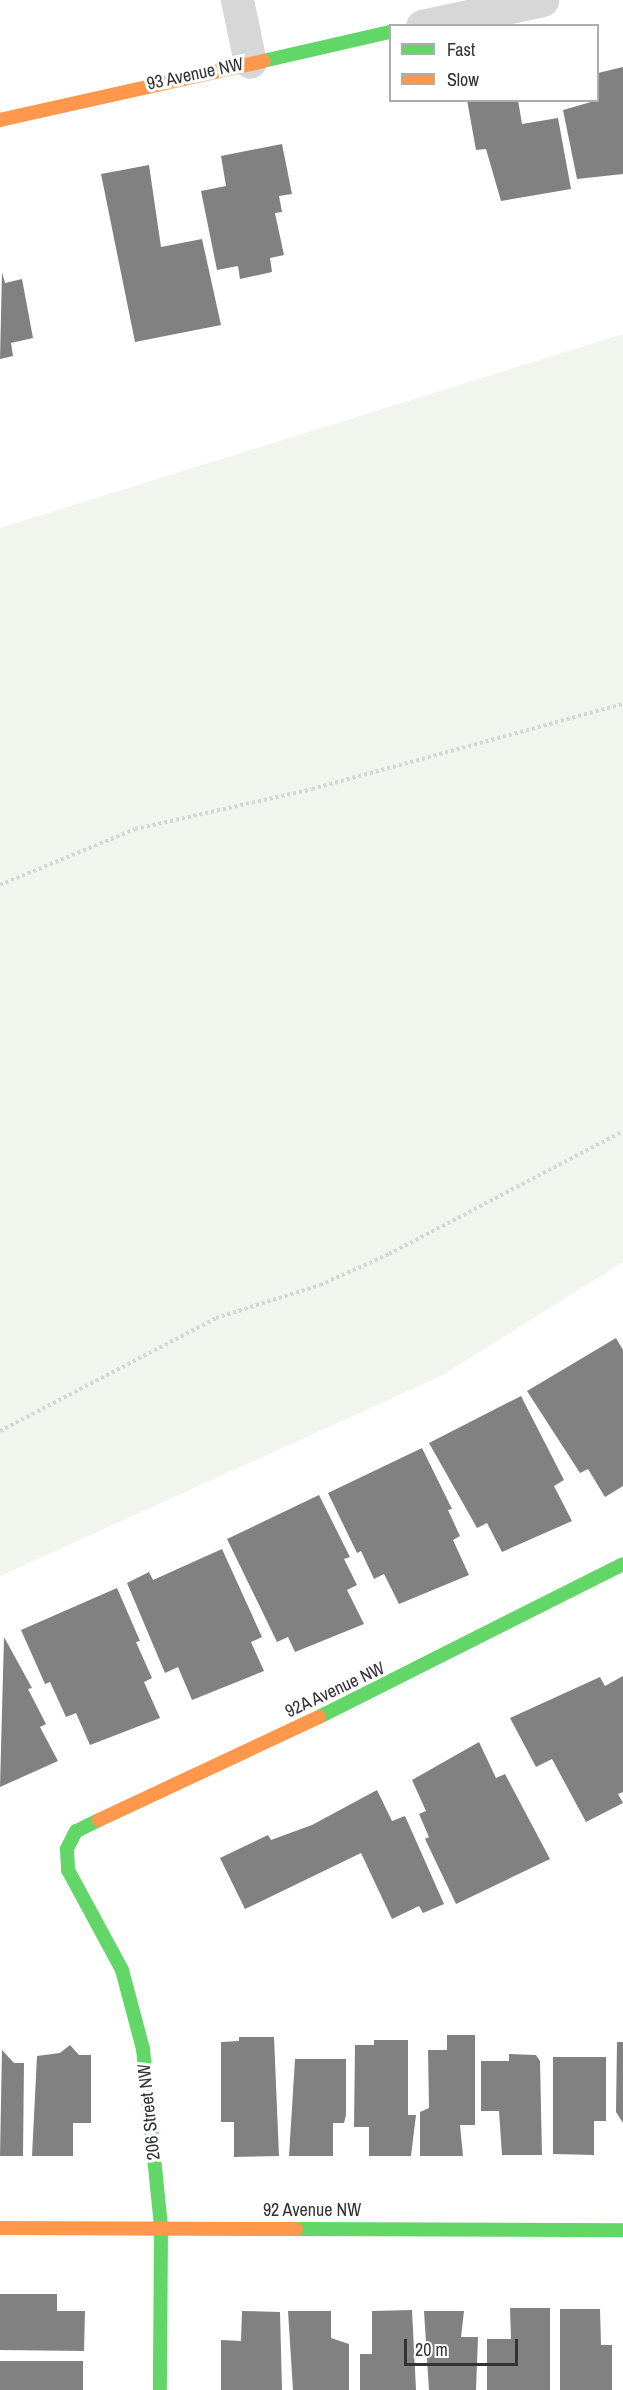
<!DOCTYPE html>
<style>
body{margin:0}
#map{position:relative;width:623px;height:2390px;overflow:hidden;background:#fff;font-family:"Archivo Narrow",sans-serif}
div>[style]{position:absolute}
[style*='--x']{left:calc(var(--x)*1px);top:calc(var(--y)*1px);width:calc(var(--w)*1px);rotate:calc(var(--a)*1deg)}
.green>*{inset:0;background:#f1f5ed}
.building>*{inset:0;background:#818181;transform-origin:0 0}
.path>*{height:4px;margin-top:-2px;transform-origin:0;background:repeating-linear-gradient(90deg,#d6d6d6 0 3px,transparent 0 6px)}
.street>*{height:33px;margin:-16.5px;padding:0 16.5px;transform-origin:16.5px;border-radius:16.5px;background:#d7d7d7}
.fast>*{height:14px;margin:-7px;padding:0 7px;transform-origin:7px;border-radius:7px;background:#63d668}
.slow>*{height:14px;margin:-7px;padding:0 7px;transform-origin:7px;border-radius:7px;background:#ff974d}
span{translate:-50% -50%;white-space:nowrap;text-align:center;line-height:1.15;-webkit-text-stroke:6px #fff;paint-order:stroke}
.street-label{font-size:18px;color:#333}
.legend{position:absolute;left:389px;top:24px;width:210px;height:78px;box-sizing:border-box;background:#fff;border:2px solid #adadad;margin:0;padding:8px 10px;list-style:none;font-size:18px;color:#333}
.legend li{display:flex;align-items:center;gap:12px;height:30px}
.legend b{width:30px;border:2px solid #adadad}
.scale{position:absolute;left:404px;top:2339px;width:114px;height:27px;box-sizing:border-box;border:3px solid #333;border-top:0;padding-left:8px;font-size:18px;line-height:21px;white-space:nowrap;color:#333;-webkit-text-stroke:4px #fff;paint-order:stroke}
</style>
<div id="map">
<div class="green">
<i style="clip-path:polygon(623px 334px,623px 1262px,443px 1375px,0 1576px,0 528px)"></i>
</div>
<div class="building">
<i style="clip-path:polygon(623px 67px,623px 174px,577px 179px,563px 110px,598px 100px,598px 73px)"></i>
<i style="clip-path:polygon(467px 100px,518px 100px,522px 124px,558px 118px,571px 189px,501px 201px,486px 149px,476px 150px)"></i>
<i style="clip-path:polygon(282px 144px,292px 194px,279px 196px,282px 212px,275px 213px,284px 255px,270px 258px,272px 272px,240px 279px,238px 266px,217px 270px,201px 191px,226px 186px,221px 156px)"></i>
<i style="clip-path:polygon(149px 165px,161px 247px,202px 239px,221px 325px,135px 342px,101px 174px)"></i>
<i style="clip-path:polygon(2px 272px,5px 283px,22px 279px,33px 338px,11px 343px,13px 356px,0 359px)"></i>
<i style="clip-path:polygon(616px 1338px,623px 1350px,623px 1486px,605px 1497px,588px 1469px,580px 1473px,527px 1391px)"></i>
<i style="clip-path:polygon(521px 1396px,564px 1480px,554px 1486px,572px 1521px,502px 1552px,487px 1523px,477px 1528px,429px 1443px)"></i>
<i style="clip-path:polygon(422px 1448px,452px 1509px,448px 1510px,460px 1536px,453px 1540px,469px 1575px,399px 1604px,384px 1574px,374px 1579px,361px 1551px,357px 1553px,328px 1493px)"></i>
<i style="clip-path:polygon(319px 1495px,350px 1557px,344px 1559px,357px 1585px,347px 1590px,364px 1624px,295px 1652px,288px 1637px,277px 1642px,227px 1539px)"></i>
<i style="clip-path:polygon(222px 1549px,262px 1637px,251px 1642px,264px 1671px,192px 1700px,178px 1667px,165px 1673px,127px 1583px,149px 1572px,153px 1580px)"></i>
<i style="clip-path:polygon(117px 1588px,140px 1641px,136px 1642px,152px 1678px,144px 1682px,160px 1718px,90px 1745px,76px 1713px,66px 1717px,50px 1682px,45px 1684px,21px 1630px)"></i>
<i style="clip-path:polygon(4px 1637px,32px 1688px,28px 1689px,46px 1724px,40px 1727px,58px 1761px,0 1787px)"></i>
<i style="clip-path:polygon(623px 1676px,623px 1792px,618px 1794px,623px 1803px,586px 1822px,552px 1759px,536px 1767px,510px 1718px,600px 1677px,605px 1686px)"></i>
<i style="clip-path:polygon(479px 1742px,496px 1778px,505px 1774px,550px 1859px,456px 1904px,425px 1839px,429px 1837px,419px 1814px,426px 1811px,412px 1780px)"></i>
<i style="clip-path:polygon(377px 1790px,392px 1821px,405px 1816px,444px 1904px,423px 1913px,419px 1906px,392px 1919px,361px 1853px,245px 1909px,220px 1858px,268px 1835px,271px 1840px,312px 1825px)"></i>
<i style="clip-path:polygon(447px 2035px,475px 2035px,475px 2125px,460px 2125px,463px 2156px,420px 2156px,420px 2112px,429px 2108px,428px 2050px,447px 2050px)"></i>
<i style="clip-path:polygon(239px 2037px,274px 2037px,279px 2156px,234px 2157px,234px 2122px,221px 2122px,221px 2042px,239px 2041px)"></i>
<i style="clip-path:polygon(374px 2040px,408px 2040px,408px 2115px,416px 2115px,411px 2156px,369px 2156px,369px 2127px,354px 2127px,355px 2045px,374px 2045px)"></i>
<i style="clip-path:polygon(617px 2042px,623px 2042px,623px 2123px,616px 2112px)"></i>
<i style="clip-path:polygon(70px 2045px,79px 2055px,91px 2055px,91px 2123px,73px 2123px,73px 2156px,32px 2156px,37px 2056px,60px 2053px)"></i>
<i style="clip-path:polygon(2px 2050px,14px 2063px,24px 2063px,23px 2156px,0 2156px)"></i>
<i style="clip-path:polygon(509px 2054px,536px 2055px,540px 2061px,542px 2155px,502px 2155px,499px 2111px,481px 2111px,481px 2061px,509px 2061px)"></i>
<i style="clip-path:polygon(553px 2057px,606px 2057px,606px 2121px,594px 2121px,594px 2155px,553px 2154px)"></i>
<i style="clip-path:polygon(295px 2059px,346px 2059px,346px 2115px,344px 2123px,333px 2123px,333px 2156px,289px 2156px)"></i>
<i style="clip-path:polygon(0 2294px,57px 2294px,57px 2311px,85px 2311px,84px 2351px,0 2350px)"></i>
<i style="clip-path:polygon(510px 2308px,550px 2308px,550px 2390px,487px 2390px,487px 2339px,511px 2339px)"></i>
<i style="clip-path:polygon(560px 2309px,600px 2309px,601px 2345px,612px 2345px,612px 2390px,560px 2390px)"></i>
<i style="clip-path:polygon(412px 2310px,416px 2390px,360px 2390px,360px 2354px,372px 2354px,372px 2311px)"></i>
<i style="clip-path:polygon(242px 2311px,280px 2312px,282px 2390px,221px 2390px,221px 2340px,241px 2341px)"></i>
<i style="clip-path:polygon(288px 2311px,331px 2311px,331px 2338px,349px 2344px,349px 2390px,293px 2390px)"></i>
<i style="clip-path:polygon(424px 2311px,464px 2311px,461px 2337px,478px 2337px,476px 2390px,429px 2390px)"></i>
<i style="left:0;top:2361px;width:83px;height:29px"></i>
</div>
<div class="path">
<i style="--x:0;--y:885;--w:146;--a:-22.5"></i>
<i style="--x:135;--y:829;--w:181;--a:-12.7"></i>
<i style="--x:312;--y:789;--w:322;--a:-15.3"></i>
<i style="--x:0;--y:1431;--w:244;--a:-27.6"></i>
<i style="--x:216;--y:1318;--w:109;--a:-17.6"></i>
<i style="--x:320;--y:1285;--w:76;--a:-24.2"></i>
<i style="--x:389;--y:1254;--w:264;--a:-27.7"></i>
</div>
<div class="street">
<i style="--x:237;--y:0;--w:63;--a:78.2"></i>
<i style="--x:422;--y:26;--w:123;--a:-12.2"></i>
</div>
<div class="fast">
<i style="--x:263;--y:61;--w:130;--a:-12.9"></i>
<i style="--x:319;--y:1717;--w:340;--a:-26.7"></i>
<i style="--x:99;--y:1820;--w:25;--a:154"></i>
<i style="--x:76;--y:1831;--w:20;--a:117"></i>
<i style="--x:67;--y:1849;--w:21;--a:87"></i>
<i style="--x:68;--y:1870;--w:114;--a:61.6"></i>
<i style="--x:122;--y:1970;--w:82;--a:75.1"></i>
<i style="--x:143;--y:2049;--w:179;--a:84.2"></i>
<i style="--x:161;--y:2227;--w:163;--a:90.4"></i>
<i style="--x:296;--y:2229;--w:327;--a:0.2"></i>
</div>
<div class="slow">
<i style="--x:0;--y:120;--w:270;--a:-12.6"></i>
<i style="--x:99;--y:1820;--w:243;--a:-25.1"></i>
<i style="--x:0;--y:2228;--w:296;--a:0.2"></i>
</div>
<div class="street-label">
<span style="left:195px;top:74px;rotate:-12deg">93 Avenue NW</span>
<span style="left:335px;top:1690px;rotate:-25deg">92A Avenue NW</span>
<span style="left:149px;top:2112px;rotate:-96deg">206 Street NW</span>
<span style="left:312px;top:2210px">92 Avenue NW</span>
</div>
<ul class="legend">
<li><b style="height:8px;background:#63d668"></b>Fast</li>
<li><b style="height:8px;background:#ff974d"></b>Slow</li>
</ul>
<div class="scale">20 m</div>
</div>
